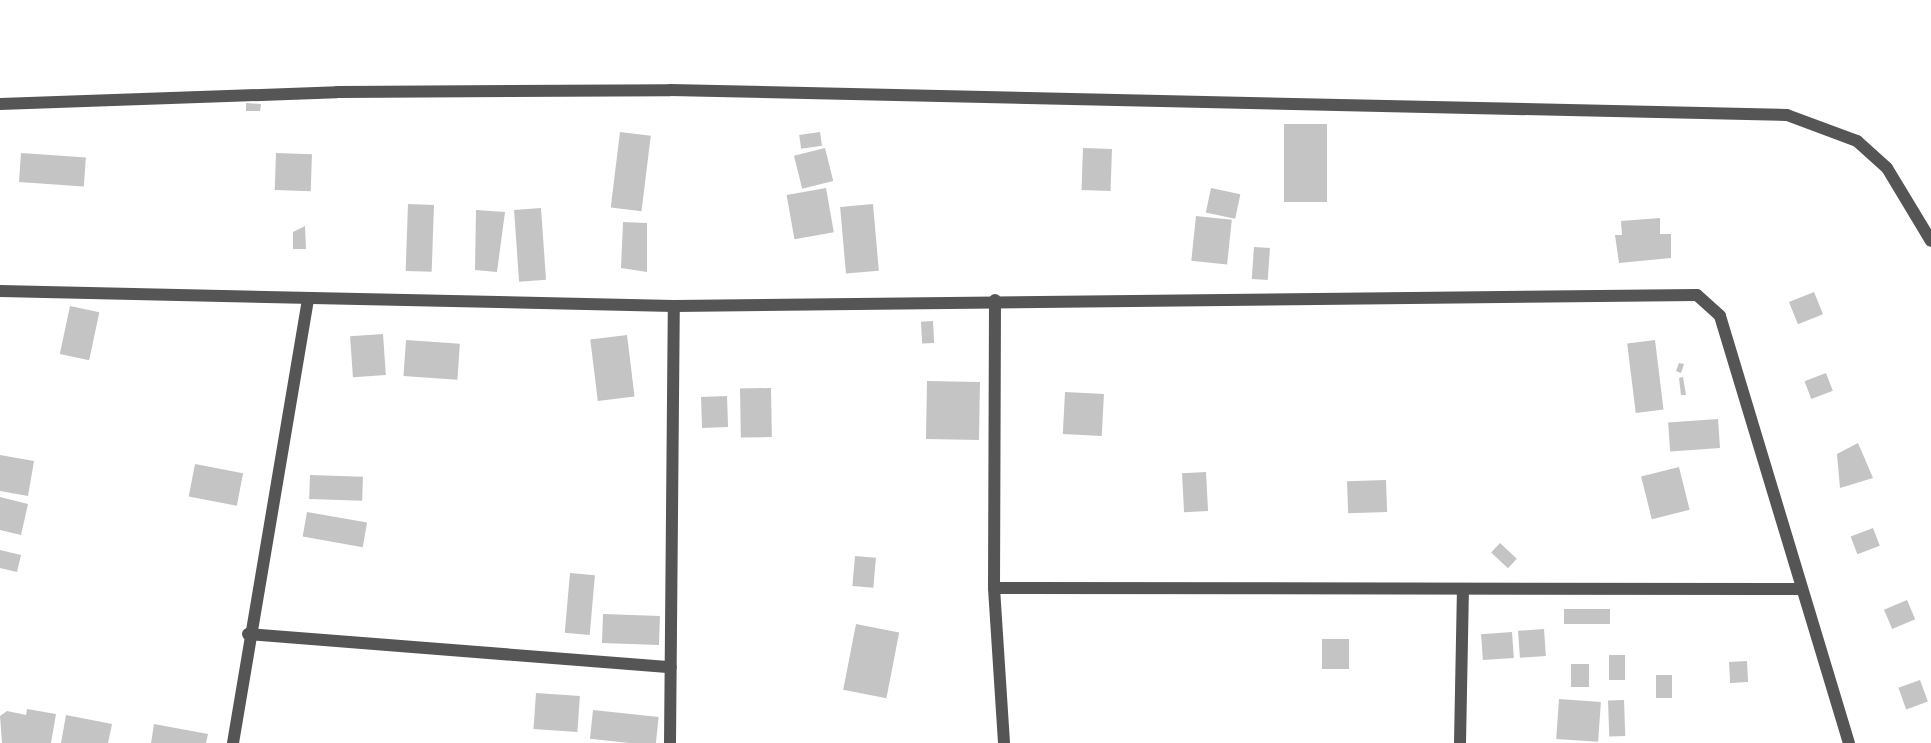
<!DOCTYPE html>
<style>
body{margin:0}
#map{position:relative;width:1931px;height:743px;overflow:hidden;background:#fff;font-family:"Asap Condensed",sans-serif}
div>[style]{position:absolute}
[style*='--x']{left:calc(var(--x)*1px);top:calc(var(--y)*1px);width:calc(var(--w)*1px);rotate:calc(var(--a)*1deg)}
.building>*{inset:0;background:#c4c4c4;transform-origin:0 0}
.minor>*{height:12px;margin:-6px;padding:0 6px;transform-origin:6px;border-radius:6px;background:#555}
span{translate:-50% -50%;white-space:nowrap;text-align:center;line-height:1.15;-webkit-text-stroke:5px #fff;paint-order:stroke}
</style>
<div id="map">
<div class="building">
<i style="clip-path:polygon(246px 103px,261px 104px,260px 111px,246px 111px)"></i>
<i style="left:1284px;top:124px;width:43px;height:78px"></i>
<i style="left:620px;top:132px;width:31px;height:76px;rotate:7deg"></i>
<i style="left:820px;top:132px;width:14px;height:21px;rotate:82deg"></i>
<i style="left:825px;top:148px;width:34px;height:32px;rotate:76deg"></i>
<i style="left:1083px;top:148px;width:29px;height:42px;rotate:2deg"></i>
<i style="left:21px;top:153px;width:65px;height:29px;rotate:4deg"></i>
<i style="left:276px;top:153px;width:36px;height:37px;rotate:2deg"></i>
<i style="left:826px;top:188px;width:45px;height:40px;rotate:80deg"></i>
<i style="left:1211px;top:188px;width:30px;height:25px;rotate:12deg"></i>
<i style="left:408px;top:204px;width:26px;height:67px;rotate:2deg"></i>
<i style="left:873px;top:204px;width:67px;height:33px;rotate:85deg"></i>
<i style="left:541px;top:208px;width:72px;height:27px;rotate:86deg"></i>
<i style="clip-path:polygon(476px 210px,505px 212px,497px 272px,475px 270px)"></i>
<i style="left:1196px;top:216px;width:36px;height:45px;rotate:6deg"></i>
<i style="clip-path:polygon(1660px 218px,1660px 234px,1671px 234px,1671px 258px,1619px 263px,1615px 235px,1622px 235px,1621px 221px)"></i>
<i style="clip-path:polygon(623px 222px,647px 223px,647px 272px,621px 268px)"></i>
<i style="clip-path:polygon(305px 226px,306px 249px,293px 249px,293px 232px)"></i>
<i style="left:1254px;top:247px;width:16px;height:32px;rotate:4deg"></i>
<i style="left:1814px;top:292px;width:24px;height:27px;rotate:68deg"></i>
<i style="left:70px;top:306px;width:30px;height:49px;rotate:12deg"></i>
<i style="left:933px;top:321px;width:22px;height:12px;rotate:87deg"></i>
<i style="left:383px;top:334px;width:41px;height:33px;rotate:86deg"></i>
<i style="left:627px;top:335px;width:62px;height:37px;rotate:83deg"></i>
<i style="left:406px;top:340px;width:54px;height:36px;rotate:4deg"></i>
<i style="left:1655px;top:340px;width:70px;height:28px;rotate:83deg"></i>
<i style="clip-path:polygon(1679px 363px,1684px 364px,1681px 373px,1676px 371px)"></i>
<i style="left:1826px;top:373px;width:19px;height:23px;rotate:69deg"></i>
<i style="clip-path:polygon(1683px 377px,1686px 395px,1681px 395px,1679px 378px)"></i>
<i style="left:927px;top:381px;width:53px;height:58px;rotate:1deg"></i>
<i style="left:771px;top:388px;width:49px;height:31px;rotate:89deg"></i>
<i style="left:1065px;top:392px;width:39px;height:42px;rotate:3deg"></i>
<i style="left:727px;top:396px;width:31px;height:26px;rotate:88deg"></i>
<i style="left:1718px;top:419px;width:29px;height:50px;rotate:86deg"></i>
<i style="clip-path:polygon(1858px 443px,1873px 478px,1840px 488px,1837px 454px)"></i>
<i style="clip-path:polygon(0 455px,34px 461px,28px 496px,0 491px)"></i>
<i style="left:195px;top:464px;width:49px;height:33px;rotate:11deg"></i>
<i style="left:1679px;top:467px;width:44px;height:39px;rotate:76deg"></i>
<i style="left:1206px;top:472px;width:39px;height:24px;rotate:87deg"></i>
<i style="left:310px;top:475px;width:53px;height:24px;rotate:2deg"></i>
<i style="left:1386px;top:480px;width:32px;height:39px;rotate:88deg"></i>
<i style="clip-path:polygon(0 497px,28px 504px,21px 535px,0 530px)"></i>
<i style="left:307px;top:512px;width:61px;height:25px;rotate:10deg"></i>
<i style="left:1873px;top:528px;width:19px;height:24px;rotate:69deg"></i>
<i style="left:1500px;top:543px;width:23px;height:13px;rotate:43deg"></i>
<i style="clip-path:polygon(0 550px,21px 555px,17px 572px,0 568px)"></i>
<i style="left:855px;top:556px;width:21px;height:30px;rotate:5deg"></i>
<i style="left:570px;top:573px;width:25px;height:60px;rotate:5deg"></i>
<i style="left:1907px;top:600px;width:21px;height:25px;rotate:67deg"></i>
<i style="left:1564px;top:609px;width:46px;height:15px"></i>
<i style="left:603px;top:614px;width:57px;height:29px;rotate:2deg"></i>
<i style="left:856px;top:624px;width:44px;height:67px;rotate:11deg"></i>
<i style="left:1544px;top:629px;width:27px;height:26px;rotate:86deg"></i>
<i style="left:1512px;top:632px;width:26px;height:31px;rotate:86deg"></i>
<i style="left:1322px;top:639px;width:27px;height:30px"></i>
<i style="left:1609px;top:655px;width:16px;height:25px"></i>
<i style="left:1747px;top:661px;width:21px;height:18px;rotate:87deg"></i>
<i style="left:1571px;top:664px;width:18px;height:23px"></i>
<i style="left:1656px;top:675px;width:16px;height:23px"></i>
<i style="left:1920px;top:680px;width:23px;height:23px;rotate:70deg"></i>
<i style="left:536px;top:693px;width:44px;height:36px;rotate:4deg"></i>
<i style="left:1559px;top:699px;width:42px;height:40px;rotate:4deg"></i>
<i style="left:1624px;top:700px;width:36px;height:16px;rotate:88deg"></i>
<i style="clip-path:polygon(27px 709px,56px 714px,51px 743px,2px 743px,0 716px,7px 711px,26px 715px)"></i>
<i style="left:593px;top:710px;width:66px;height:29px;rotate:6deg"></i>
<i style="clip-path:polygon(66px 715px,112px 724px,108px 743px,61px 743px)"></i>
<i style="clip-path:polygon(154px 724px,208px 734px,206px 743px,151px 743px)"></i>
</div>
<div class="minor">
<i style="--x:0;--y:104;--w:337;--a:-2"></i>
<i style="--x:337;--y:92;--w:333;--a:-0.3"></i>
<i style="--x:670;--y:90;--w:1117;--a:1.28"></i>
<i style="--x:1787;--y:115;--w:75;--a:20.4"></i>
<i style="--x:1857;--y:141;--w:40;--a:42"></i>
<i style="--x:1887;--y:168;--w:85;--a:58.9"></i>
<i style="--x:0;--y:291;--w:674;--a:1.27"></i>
<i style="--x:674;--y:306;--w:1023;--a:-0.62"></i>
<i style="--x:1697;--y:295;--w:31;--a:42"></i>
<i style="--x:1720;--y:316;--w:446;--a:73.2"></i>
<i style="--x:995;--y:300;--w:288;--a:90.2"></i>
<i style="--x:994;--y:588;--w:155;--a:86.3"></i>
<i style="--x:994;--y:588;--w:806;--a:0.07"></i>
<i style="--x:248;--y:634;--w:424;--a:4.5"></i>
<i style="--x:233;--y:743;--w:451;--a:-80.4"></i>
<i style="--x:670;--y:743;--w:437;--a:-89.5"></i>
<i style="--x:1460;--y:743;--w:154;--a:-88.9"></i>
</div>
</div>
